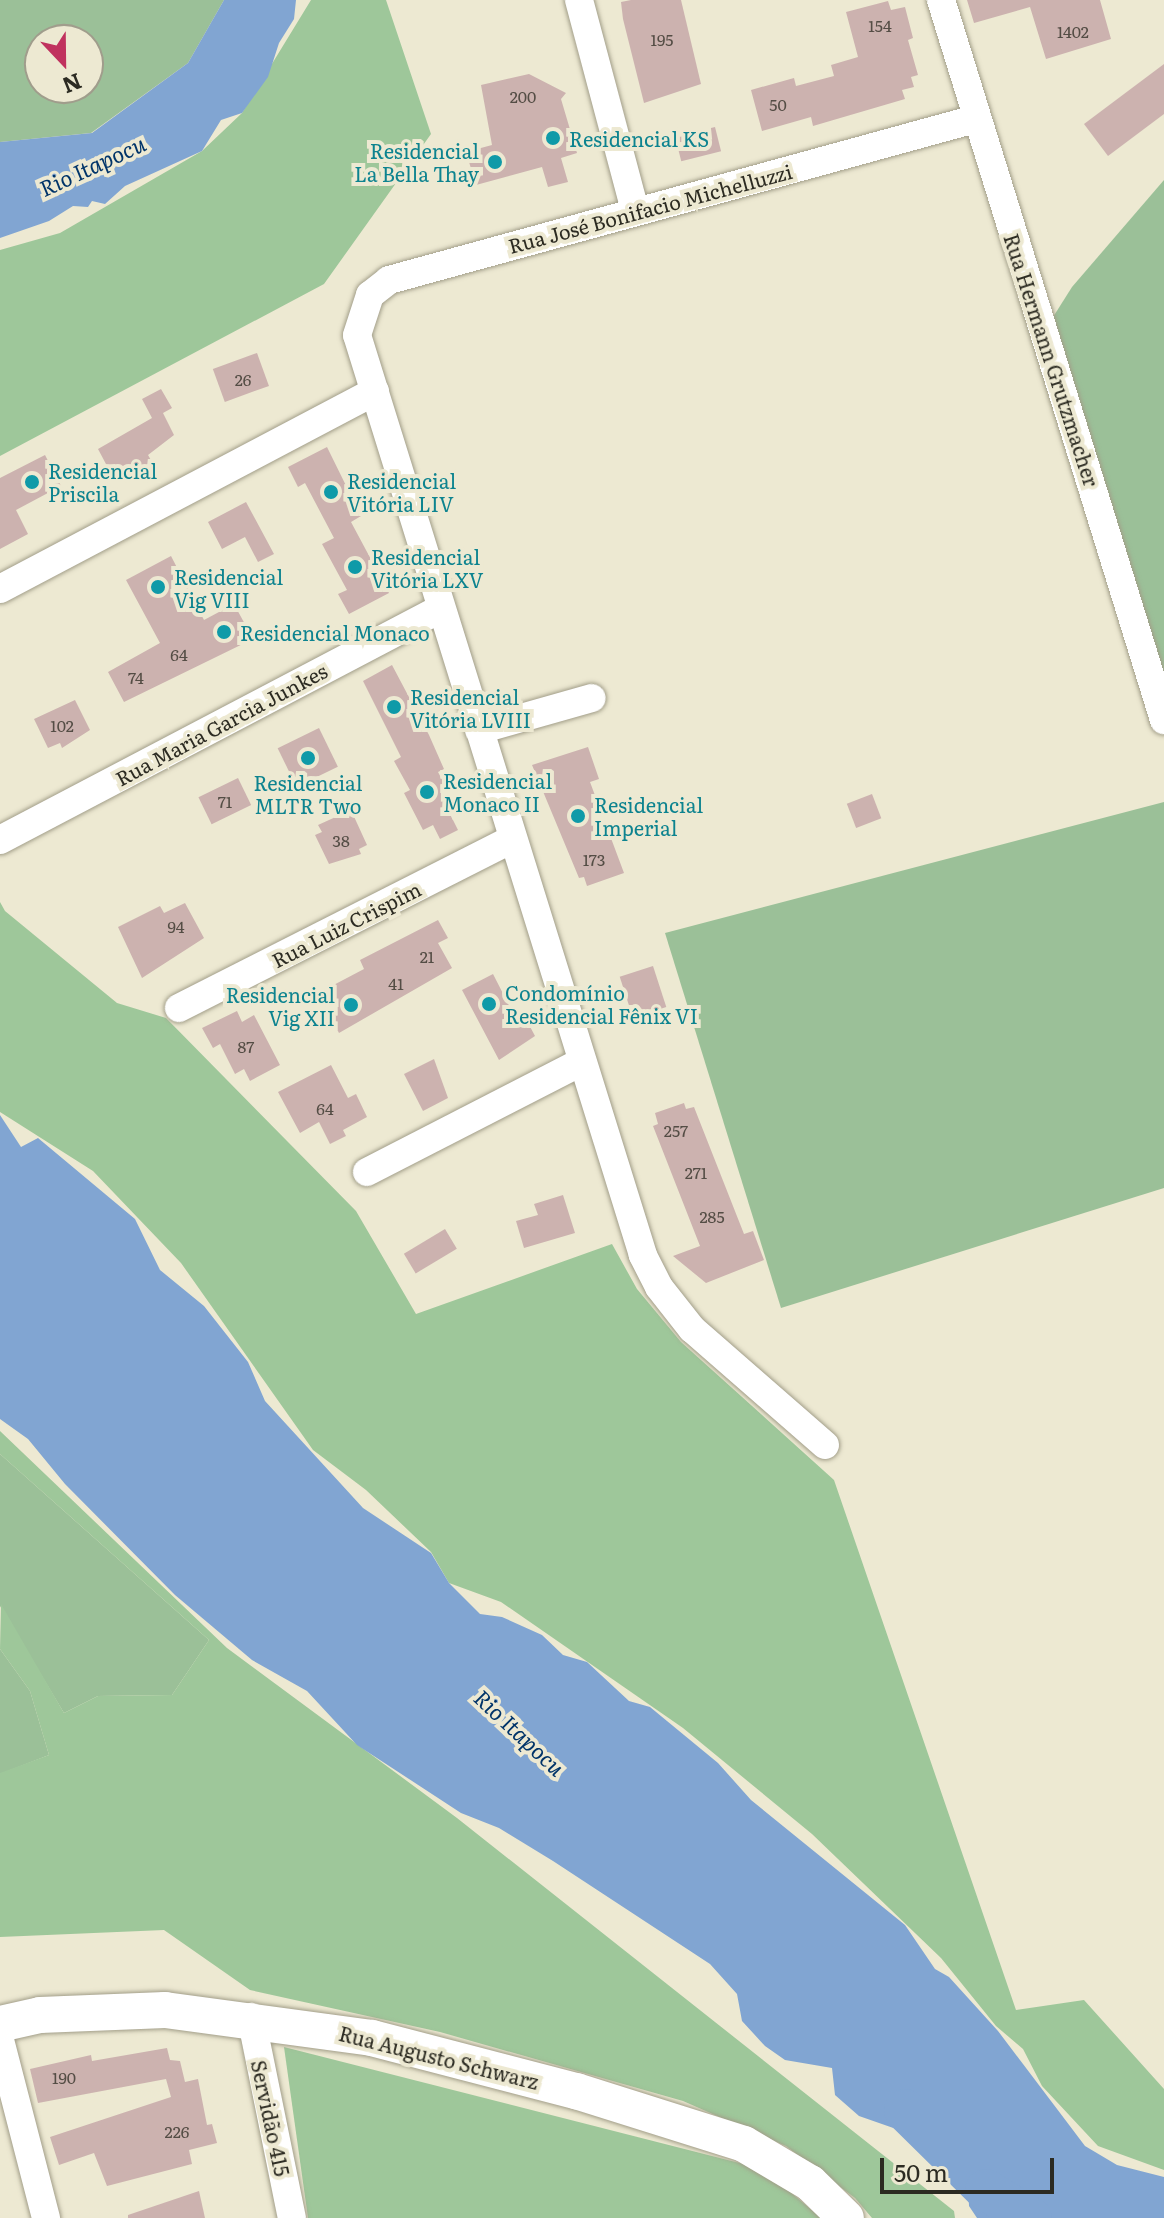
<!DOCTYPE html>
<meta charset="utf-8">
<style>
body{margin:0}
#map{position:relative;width:1164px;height:2218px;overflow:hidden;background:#ede9d2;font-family:Literata,serif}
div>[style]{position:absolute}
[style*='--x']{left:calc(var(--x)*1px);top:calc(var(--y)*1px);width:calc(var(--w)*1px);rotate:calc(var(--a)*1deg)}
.green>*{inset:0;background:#9bc098}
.forest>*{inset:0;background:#9ec79a}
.water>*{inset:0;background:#81a5d2}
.river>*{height:42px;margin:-21px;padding:0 21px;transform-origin:21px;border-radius:21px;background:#81a5d2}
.building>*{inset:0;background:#ccb2af;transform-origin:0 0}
.roads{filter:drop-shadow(0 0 2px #a29e89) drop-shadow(0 0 2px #a29e89)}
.minor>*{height:28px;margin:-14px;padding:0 14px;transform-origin:14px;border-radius:14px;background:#fff}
.major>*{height:36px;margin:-18px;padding:0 18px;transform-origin:18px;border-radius:18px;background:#fff}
.dots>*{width:22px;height:22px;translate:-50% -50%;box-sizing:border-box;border:4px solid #ede9d2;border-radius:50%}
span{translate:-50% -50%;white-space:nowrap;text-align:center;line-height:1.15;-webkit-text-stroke:8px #ede9d2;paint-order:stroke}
.number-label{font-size:16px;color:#544d45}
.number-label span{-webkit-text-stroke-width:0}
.culture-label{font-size:20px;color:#0d838f}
.left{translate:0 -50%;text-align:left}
.right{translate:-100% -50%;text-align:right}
.street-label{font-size:20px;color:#2c2b22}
.water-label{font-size:22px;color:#003469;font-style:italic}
.north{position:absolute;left:24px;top:24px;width:80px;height:80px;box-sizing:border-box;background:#ede9d2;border:2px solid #a09d8c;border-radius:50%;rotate:158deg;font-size:22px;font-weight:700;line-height:32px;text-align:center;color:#2c2b22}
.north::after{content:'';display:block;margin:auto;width:28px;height:36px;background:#c0325e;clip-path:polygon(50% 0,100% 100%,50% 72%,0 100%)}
.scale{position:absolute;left:880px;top:2158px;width:174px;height:36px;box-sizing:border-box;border:4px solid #2c2b22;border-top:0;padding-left:10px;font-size:24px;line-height:28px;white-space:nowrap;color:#2c2b22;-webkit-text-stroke:6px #ede9d2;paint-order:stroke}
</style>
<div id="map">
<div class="green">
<i style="clip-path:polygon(evenodd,0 0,224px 0,188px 63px,91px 133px,0 142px,0 0,40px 40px,88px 40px,88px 88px,40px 88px,40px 40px)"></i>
<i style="clip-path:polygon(1164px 180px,1164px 681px,1048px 325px,1072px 287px)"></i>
<i style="clip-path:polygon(1164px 802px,1164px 1188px,781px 1308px,665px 933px)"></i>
<i style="clip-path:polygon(0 1454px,209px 1640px,172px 1695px,98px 1696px,64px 1713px,0 1606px)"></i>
<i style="clip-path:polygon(0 1649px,30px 1691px,49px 1755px,0 1774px)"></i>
</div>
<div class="forest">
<i style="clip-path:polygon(311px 0,386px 0,431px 134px,324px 284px,0 456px,0 250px,60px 233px,202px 151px,242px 113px)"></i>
<i style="clip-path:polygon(0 902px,5px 911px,117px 1003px,166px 1018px,356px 1211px,416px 1314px,612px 1244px,637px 1289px,681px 1342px,834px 1480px,1016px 2010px,1084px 2000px,1164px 2089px,1164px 2170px,1098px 2146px,1042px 2086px,1023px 2049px,996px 2026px,941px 1958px,812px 1834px,683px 1728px,501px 1602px,449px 1583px,431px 1552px,366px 1490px,313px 1450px,181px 1263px,93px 1171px,0 1112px)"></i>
<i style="clip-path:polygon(0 1431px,227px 1648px,457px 1818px,954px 2211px,955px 2218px,872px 2218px,855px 2198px,786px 2146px,683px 2101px,440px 2032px,250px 1990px,164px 1930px,0 1937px,0 1773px,49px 1755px,30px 1691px,0 1649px,1px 1604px,64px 1713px,98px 1696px,172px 1695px,209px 1640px,0 1454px)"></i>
<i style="clip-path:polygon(284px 2047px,763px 2169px,821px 2218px,308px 2218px)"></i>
</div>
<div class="water">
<i style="clip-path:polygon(224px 0,296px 0,294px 19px,279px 43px,268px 77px,242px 113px,221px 120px,202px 151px,125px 186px,105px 204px,92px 201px,88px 207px,73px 206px,49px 221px,0 238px,0 142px,92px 133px,188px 63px)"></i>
<i style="clip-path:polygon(0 1115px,21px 1147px,38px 1138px,135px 1219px,160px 1270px,204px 1306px,248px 1362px,265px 1401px,363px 1508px,431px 1553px,449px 1583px,480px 1614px,502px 1617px,542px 1635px,563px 1655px,587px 1662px,629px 1701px,650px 1707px,718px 1763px,751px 1800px,905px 1925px,935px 1969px,949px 1977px,998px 2031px,1085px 2146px,1117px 2165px,1164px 2177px,1164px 2218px,977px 2218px,969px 2206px,967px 2157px,952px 2147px,954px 2137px,949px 2138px,947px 2151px,937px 2154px,922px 2138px,859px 2116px,835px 2095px,832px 2068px,785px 2060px,765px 2046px,742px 2021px,737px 1994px,710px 1964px,553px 1861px,499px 1828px,461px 1813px,357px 1745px,307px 1691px,252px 1660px,175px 1595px,65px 1484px,28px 1439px,0 1419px)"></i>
</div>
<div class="river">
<i style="--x:905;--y:2110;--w:114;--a:44.6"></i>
<i style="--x:986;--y:2190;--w:53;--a:31.9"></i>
</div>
<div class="building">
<i style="clip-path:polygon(631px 0,681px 0,701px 84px,644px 103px,623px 19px,621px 2px)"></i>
<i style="clip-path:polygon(967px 0,1100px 0,1111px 39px,1046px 59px,1030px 7px,974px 23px)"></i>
<i style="clip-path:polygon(888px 1px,891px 10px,905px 7px,913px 38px,908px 40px,918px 75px,911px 77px,914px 87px,902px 90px,905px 99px,813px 126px,811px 117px,762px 131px,751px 90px,794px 78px,796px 86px,834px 76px,831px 65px,858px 57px,846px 12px)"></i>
<i style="clip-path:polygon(1164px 64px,1164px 114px,1108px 156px,1084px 124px)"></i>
<i style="clip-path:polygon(529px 74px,566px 93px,561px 99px,577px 153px,561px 158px,568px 182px,548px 187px,542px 167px,476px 185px,466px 152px,492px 145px,481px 85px)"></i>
<i style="left:715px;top:127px;width:25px;height:41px;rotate:76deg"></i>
<i style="left:257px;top:353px;width:35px;height:47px;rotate:70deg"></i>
<i style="clip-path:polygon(161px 389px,172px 408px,163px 413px,174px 435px,148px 455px,152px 462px,115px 481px,98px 449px,152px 418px,142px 399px)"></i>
<i style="clip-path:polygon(327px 447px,361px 516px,351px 522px,389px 593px,349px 614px,338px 594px,347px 590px,322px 544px,334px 538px,305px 483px,298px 487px,288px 467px)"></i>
<i style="clip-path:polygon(45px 455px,61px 486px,16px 510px,28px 534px,0 549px,0 478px)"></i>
<i style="clip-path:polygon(246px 502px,274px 554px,258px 562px,245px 537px,222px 549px,208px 522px)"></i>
<i style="clip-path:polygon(171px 556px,204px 620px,234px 604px,253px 639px,124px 702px,108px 672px,160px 643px,126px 580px)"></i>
<i style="clip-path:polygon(392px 665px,429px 735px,444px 769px,438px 772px,459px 812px,451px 816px,458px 830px,440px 839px,433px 825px,423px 830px,404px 793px,410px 790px,394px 761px,401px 757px,363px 681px)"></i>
<i style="clip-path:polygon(75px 700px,90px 730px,62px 748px,60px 743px,48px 748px,34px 719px)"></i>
<i style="left:319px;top:728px;width:43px;height:46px;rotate:64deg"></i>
<i style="clip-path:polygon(588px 747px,599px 779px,590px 782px,624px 873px,587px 886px,584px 877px,579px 878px,532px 765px)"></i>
<i style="left:238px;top:778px;width:30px;height:44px;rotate:64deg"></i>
<i style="left:872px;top:794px;width:26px;height:27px;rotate:69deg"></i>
<i style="clip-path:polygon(351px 810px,367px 845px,359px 849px,361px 854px,329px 864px,315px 835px,322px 832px,318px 825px)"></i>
<i style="clip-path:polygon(185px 903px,204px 938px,142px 978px,118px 927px,160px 906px,164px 913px)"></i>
<i style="clip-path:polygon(438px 920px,448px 938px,438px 943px,452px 968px,339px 1033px,321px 998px,329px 994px,326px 989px,364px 969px,360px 960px)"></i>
<i style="left:653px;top:966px;width:43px;height:35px;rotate:72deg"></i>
<i style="clip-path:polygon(493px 974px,518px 1023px,526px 1019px,535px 1036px,499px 1060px,462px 990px)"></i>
<i style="clip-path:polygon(237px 1011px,242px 1022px,254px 1015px,280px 1065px,250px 1081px,244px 1069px,235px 1074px,220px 1044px,213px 1048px,202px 1028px)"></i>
<i style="clip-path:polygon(434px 1059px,448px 1098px,423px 1111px,404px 1074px)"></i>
<i style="clip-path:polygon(331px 1065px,348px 1098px,356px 1094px,367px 1117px,343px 1130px,346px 1136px,330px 1144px,319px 1122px,300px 1133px,278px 1092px)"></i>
<i style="clip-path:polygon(684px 1103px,686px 1109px,694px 1107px,744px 1234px,753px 1231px,764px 1260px,706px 1283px,673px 1256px,700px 1246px,653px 1126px,658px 1124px,655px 1113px)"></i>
<i style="clip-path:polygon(563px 1195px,575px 1233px,524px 1248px,516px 1221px,538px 1215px,534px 1204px)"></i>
<i style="left:445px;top:1229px;width:23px;height:48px;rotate:59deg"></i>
<i style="clip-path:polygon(167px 2048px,170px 2060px,180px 2061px,185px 2082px,198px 2079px,207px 2125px,212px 2124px,217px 2143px,189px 2150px,192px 2164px,107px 2186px,94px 2153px,59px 2165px,50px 2137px,171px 2097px,166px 2079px,38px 2103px,30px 2069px,91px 2055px,92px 2061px)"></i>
<i style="clip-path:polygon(199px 2191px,205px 2218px,128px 2218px,128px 2215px)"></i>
</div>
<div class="roads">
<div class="minor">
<i style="--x:579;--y:0;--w:218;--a:75.1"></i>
<i style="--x:941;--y:0;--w:754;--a:72.79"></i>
<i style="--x:0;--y:589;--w:424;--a:-27.8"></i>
<i style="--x:479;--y:730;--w:117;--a:-15.8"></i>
<i style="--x:0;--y:840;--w:498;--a:-27.7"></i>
<i style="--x:179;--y:1008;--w:373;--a:-26.9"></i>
<i style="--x:367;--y:1172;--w:241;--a:-27.2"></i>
<i style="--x:825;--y:1445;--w:176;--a:-138.9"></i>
<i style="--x:692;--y:1329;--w:53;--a:-128.2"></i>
<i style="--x:659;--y:1287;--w:36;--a:-117"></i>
<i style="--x:643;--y:1255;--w:963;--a:-107.27"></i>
<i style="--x:357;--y:335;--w:42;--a:-72"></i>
<i style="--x:370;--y:295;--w:24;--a:-38"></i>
<i style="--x:389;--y:280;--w:608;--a:-15.36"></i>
<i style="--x:251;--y:2017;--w:205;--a:78.5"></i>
<i style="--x:0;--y:2040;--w:184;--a:75.5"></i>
</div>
<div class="major">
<i style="--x:0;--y:2024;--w:41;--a:-12.7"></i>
<i style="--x:40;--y:2015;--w:125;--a:-2.3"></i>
<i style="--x:165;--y:2010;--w:209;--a:7.7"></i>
<i style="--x:372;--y:2038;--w:211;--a:14.6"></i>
<i style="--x:576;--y:2091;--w:176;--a:17.5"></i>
<i style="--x:744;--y:2144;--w:77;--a:30.6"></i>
<i style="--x:810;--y:2183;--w:50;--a:44.2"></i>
</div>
</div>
<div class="dots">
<i style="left:553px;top:138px;background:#0f9aa8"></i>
<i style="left:495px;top:162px;background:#0f9aa8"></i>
<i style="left:32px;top:482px;background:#0f9aa8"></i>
<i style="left:331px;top:492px;background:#0f9aa8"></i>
<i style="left:355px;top:567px;background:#0f9aa8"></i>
<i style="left:158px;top:587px;background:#0f9aa8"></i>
<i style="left:224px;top:632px;background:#0f9aa8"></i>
<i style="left:394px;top:707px;background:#0f9aa8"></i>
<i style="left:308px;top:758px;background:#0f9aa8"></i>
<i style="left:427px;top:792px;background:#0f9aa8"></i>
<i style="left:578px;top:816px;background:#0f9aa8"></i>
<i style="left:489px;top:1004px;background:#0f9aa8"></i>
<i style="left:351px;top:1005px;background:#0f9aa8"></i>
</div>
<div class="number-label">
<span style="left:880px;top:25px">154</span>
<span style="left:1073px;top:31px">1402</span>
<span style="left:662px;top:39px">195</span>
<span style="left:523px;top:96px">200</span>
<span style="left:778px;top:104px">50</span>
<span style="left:243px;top:379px">26</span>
<span style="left:179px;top:654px">64</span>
<span style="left:136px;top:677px">74</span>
<span style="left:62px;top:725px">102</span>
<span style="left:225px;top:801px">71</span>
<span style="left:341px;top:840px">38</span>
<span style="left:594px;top:859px">173</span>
<span style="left:176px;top:926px">94</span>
<span style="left:427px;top:956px">21</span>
<span style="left:396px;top:983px">41</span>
<span style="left:246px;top:1046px">87</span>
<span style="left:325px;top:1108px">64</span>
<span style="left:676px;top:1130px">257</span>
<span style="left:696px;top:1172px">271</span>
<span style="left:712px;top:1216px">285</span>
<span style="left:64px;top:2077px">190</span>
<span style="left:177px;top:2131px">226</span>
</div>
<div class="culture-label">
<span class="left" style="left:569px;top:138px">Residencial KS</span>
<span class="right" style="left:479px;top:162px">Residencial<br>La Bella Thay</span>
<span class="left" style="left:48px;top:482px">Residencial<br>Priscila</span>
<span class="left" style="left:347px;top:492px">Residencial<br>Vitória LIV</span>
<span class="left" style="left:371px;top:568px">Residencial<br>Vitória LXV</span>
<span class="left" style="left:174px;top:588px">Residencial<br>Vig VIII</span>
<span class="left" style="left:240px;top:632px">Residencial Monaco</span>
<span class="left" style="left:410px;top:708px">Residencial<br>Vitória LVIII</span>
<span class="left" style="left:443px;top:792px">Residencial<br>Monaco II</span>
<span style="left:308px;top:794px">Residencial<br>MLTR Two</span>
<span class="left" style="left:594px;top:816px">Residencial<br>Imperial</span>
<span class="left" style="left:505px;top:1004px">Condomínio<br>Residencial Fênix VI</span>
<span class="right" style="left:335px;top:1006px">Residencial<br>Vig XII</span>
</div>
<div class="street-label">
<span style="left:650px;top:208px;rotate:-15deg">Rua José Bonifacio Michelluzzi</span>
<span style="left:1052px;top:360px;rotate:72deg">Rua Hermann Grutzmacher</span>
<span style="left:221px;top:724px;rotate:-28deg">Rua Maria Garcia Junkes</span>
<span style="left:346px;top:924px;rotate:-27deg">Rua Luiz Crispim</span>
<span style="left:439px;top:2057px;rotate:14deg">Rua Augusto Schwarz</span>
<span style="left:271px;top:2118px;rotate:78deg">Servidão 415</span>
</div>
<div class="water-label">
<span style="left:92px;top:165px;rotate:-25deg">Rio Itapocu</span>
<span style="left:520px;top:1732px;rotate:43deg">Rio Itapocu</span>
</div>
<div class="north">N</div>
<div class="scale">50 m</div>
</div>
